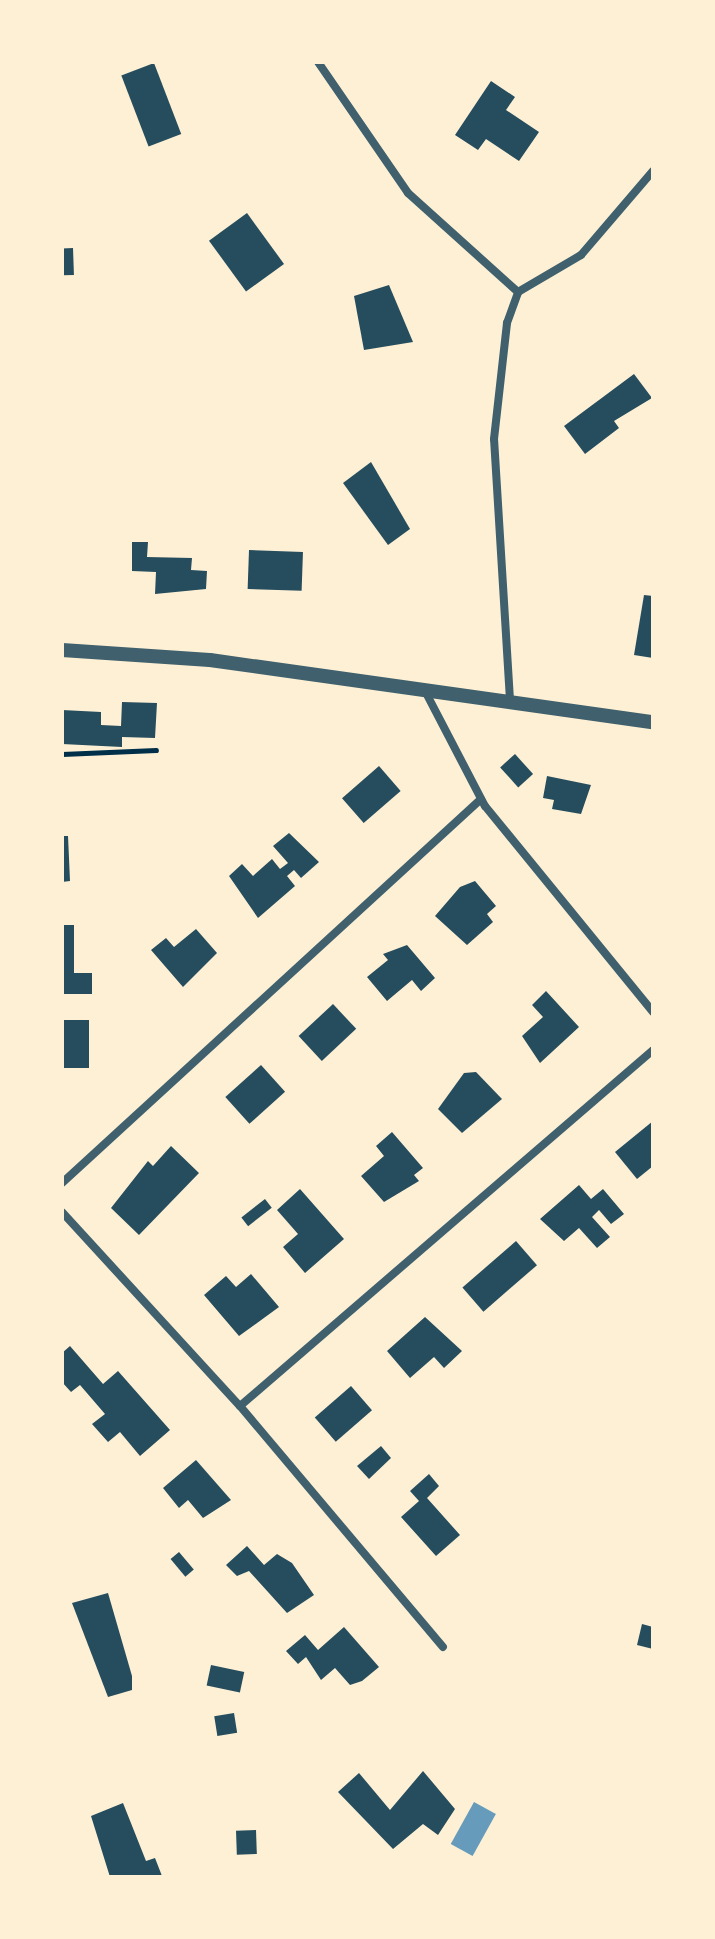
<!DOCTYPE html>
<style>
body{margin:0}
#map{position:relative;width:715px;height:1939px;overflow:hidden;background:#fdf0d5;font-family:"Exo 2",sans-serif}
div>[style]{position:absolute}
[style*='--x']{left:calc(var(--x)*1px);top:calc(var(--y)*1px);width:calc(var(--w)*1px);rotate:calc(var(--a)*1deg)}
.water>*{inset:0;background:#669bbc;transform-origin:0 0}
.building>*{inset:0;background:#264d5e;transform-origin:0 0}
.path>*{height:5px;margin:-2.5px;padding:0 2.5px;transform-origin:2.5px;border-radius:2.5px;background:#003049}
.minor>*{height:8px;margin:-4px;padding:0 4px;transform-origin:4px;border-radius:4px;background:#3f606c}
.tertiary>*{height:14px;margin:-7px;padding:0 7px;transform-origin:7px;border-radius:7px;background:#3f606c}
span{translate:-50% -50%;white-space:nowrap;text-align:center;line-height:1.15;-webkit-text-stroke:8px #fdf0d5;paint-order:stroke}
.frame{position:absolute;inset:0;border:64px solid #fdf0d5;pointer-events:none}
</style>
<div id="map">
<div class="water">
<i style="left:474px;top:1802px;width:25px;height:48px;rotate:29deg"></i>
</div>
<div class="building">
<i style="left:154px;top:63px;width:76px;height:35px;rotate:69deg"></i>
<i style="clip-path:polygon(491px 81px,515px 97px,506px 110px,539px 132px,519px 161px,486px 139px,478px 150px,455px 135px)"></i>
<i style="left:247px;top:213px;width:63px;height:47px;rotate:54deg"></i>
<i style="left:73px;top:248px;width:27px;height:11px;rotate:88deg"></i>
<i style="clip-path:polygon(389px 285px,413px 342px,364px 350px,354px 296px)"></i>
<i style="clip-path:polygon(634px 374px,652px 398px,614px 421px,619px 428px,585px 454px,564px 426px)"></i>
<i style="clip-path:polygon(371px 462px,410px 529px,388px 545px,343px 483px)"></i>
<i style="clip-path:polygon(132px 542px,148px 542px,147px 557px,192px 558px,191px 570px,207px 571px,206px 589px,155px 594px,156px 572px,132px 571px)"></i>
<i style="left:249px;top:550px;width:54px;height:39px;rotate:2deg"></i>
<i style="clip-path:polygon(644px 595px,653px 596px,653px 658px,634px 655px)"></i>
<i style="clip-path:polygon(122px 702px,157px 703px,155px 738px,122px 737px,122px 747px,62px 744px,62px 710px,101px 712px,101px 725px,121px 726px)"></i>
<i style="left:515px;top:754px;width:27px;height:20px;rotate:48deg"></i>
<i style="left:379px;top:766px;width:33px;height:49px;rotate:49deg"></i>
<i style="clip-path:polygon(547px 776px,591px 785px,581px 814px,552px 809px,554px 800px,543px 798px)"></i>
<i style="clip-path:polygon(289px 833px,319px 862px,301px 878px,294px 870px,287px 876px,295px 886px,258px 918px,229px 876px,242px 864px,253px 876px,272px 859px,280px 869px,288px 863px,273px 846px)"></i>
<i style="clip-path:polygon(62px 836px,68px 836px,70px 881px,62px 882px)"></i>
<i style="clip-path:polygon(475px 881px,496px 906px,487px 914px,493px 922px,467px 945px,435px 916px,460px 887px)"></i>
<i style="clip-path:polygon(62px 925px,74px 925px,74px 973px,92px 973px,92px 994px,62px 994px)"></i>
<i style="clip-path:polygon(196px 929px,217px 953px,183px 987px,151px 950px,166px 938px,174px 947px)"></i>
<i style="clip-path:polygon(407px 945px,435px 978px,421px 991px,412px 980px,387px 1001px,367px 977px,388px 960px,383px 954px)"></i>
<i style="clip-path:polygon(546px 991px,579px 1027px,540px 1063px,522px 1036px,543px 1017px,532px 1005px)"></i>
<i style="left:333px;top:1004px;width:34px;height:47px;rotate:47deg"></i>
<i style="left:62px;top:1020px;width:27px;height:48px"></i>
<i style="left:261px;top:1065px;width:36px;height:48px;rotate:48deg"></i>
<i style="clip-path:polygon(476px 1072px,502px 1099px,462px 1133px,438px 1109px,464px 1073px)"></i>
<i style="clip-path:polygon(653px 1121px,653px 1166px,637px 1179px,615px 1152px)"></i>
<i style="clip-path:polygon(392px 1132px,423px 1168px,414px 1175px,419px 1181px,384px 1202px,361px 1176px,384px 1156px,376px 1146px)"></i>
<i style="clip-path:polygon(171px 1146px,199px 1173px,139px 1235px,111px 1208px,148px 1161px,153px 1166px)"></i>
<i style="clip-path:polygon(579px 1185px,591px 1199px,603px 1189px,624px 1214px,611px 1224px,599px 1210px,592px 1217px,610px 1237px,597px 1248px,579px 1228px,564px 1241px,540px 1219px)"></i>
<i style="clip-path:polygon(300px 1189px,344px 1239px,305px 1273px,283px 1247px,298px 1234px,277px 1210px)"></i>
<i style="left:265px;top:1199px;width:11px;height:30px;rotate:52deg"></i>
<i style="left:516px;top:1241px;width:32px;height:71px;rotate:49deg"></i>
<i style="clip-path:polygon(251px 1274px,279px 1307px,239px 1336px,204px 1295px,226px 1276px,236px 1287px)"></i>
<i style="clip-path:polygon(425px 1317px,462px 1351px,444px 1368px,434px 1357px,410px 1378px,387px 1351px)"></i>
<i style="clip-path:polygon(70px 1346px,103px 1384px,118px 1371px,170px 1430px,140px 1456px,120px 1432px,108px 1442px,92px 1424px,105px 1414px,80px 1385px,71px 1392px,62px 1382px,62px 1353px)"></i>
<i style="left:351px;top:1386px;width:32px;height:48px;rotate:49deg"></i>
<i style="clip-path:polygon(381px 1446px,391px 1458px,369px 1479px,357px 1466px)"></i>
<i style="clip-path:polygon(196px 1460px,231px 1500px,203px 1518px,188px 1500px,179px 1508px,163px 1488px)"></i>
<i style="clip-path:polygon(429px 1474px,439px 1486px,427px 1498px,460px 1535px,436px 1556px,401px 1517px,419px 1501px,410px 1491px)"></i>
<i style="clip-path:polygon(247px 1546px,264px 1565px,277px 1554px,292px 1563px,314px 1595px,287px 1613px,249px 1571px,237px 1576px,226px 1565px)"></i>
<i style="left:179px;top:1552px;width:23px;height:11px;rotate:50deg"></i>
<i style="clip-path:polygon(108px 1593px,132px 1676px,132px 1690px,108px 1697px,72px 1603px)"></i>
<i style="clip-path:polygon(642px 1624px,653px 1627px,653px 1649px,637px 1645px)"></i>
<i style="clip-path:polygon(344px 1627px,379px 1667px,362px 1681px,350px 1685px,335px 1668px,321px 1680px,306px 1657px,298px 1664px,286px 1651px,305px 1635px,318px 1650px)"></i>
<i style="left:211px;top:1665px;width:34px;height:21px;rotate:12deg"></i>
<i style="left:234px;top:1713px;width:20px;height:20px;rotate:81deg"></i>
<i style="clip-path:polygon(423px 1771px,455px 1809px,438px 1835px,423px 1824px,393px 1849px,338px 1792px,359px 1773px,390px 1810px)"></i>
<i style="clip-path:polygon(123px 1803px,146px 1861px,155px 1858px,162px 1876px,110px 1877px,91px 1816px)"></i>
<i style="left:256px;top:1830px;width:24px;height:20px;rotate:88deg"></i>
</div>
<div class="path">
<i style="--x:62;--y:754;--w:94;--a:-2.4"></i>
</div>
<div class="minor">
<i style="--x:318;--y:62;--w:159;--a:55.5"></i>
<i style="--x:408;--y:193;--w:148;--a:42"></i>
<i style="--x:424;--y:689;--w:132;--a:62.5"></i>
<i style="--x:485;--y:806;--w:266;--a:50.8"></i>
<i style="--x:510;--y:700;--w:261;--a:-93.5"></i>
<i style="--x:494;--y:439;--w:117;--a:-83.6"></i>
<i style="--x:507;--y:323;--w:33;--a:-70"></i>
<i style="--x:518;--y:292;--w:73;--a:-30.4"></i>
<i style="--x:581;--y:255;--w:111;--a:-49.4"></i>
<i style="--x:62;--y:1183;--w:568;--a:-42.5"></i>
<i style="--x:62;--y:1212;--w:263;--a:47.5"></i>
<i style="--x:240;--y:1406;--w:315;--a:49.9"></i>
<i style="--x:240;--y:1406;--w:545;--a:-40.76"></i>
</div>
<div class="tertiary">
<i style="--x:62;--y:650;--w:148;--a:3.9"></i>
<i style="--x:210;--y:660;--w:447;--a:8"></i>
</div>
<div class="frame"></div>
</div>
